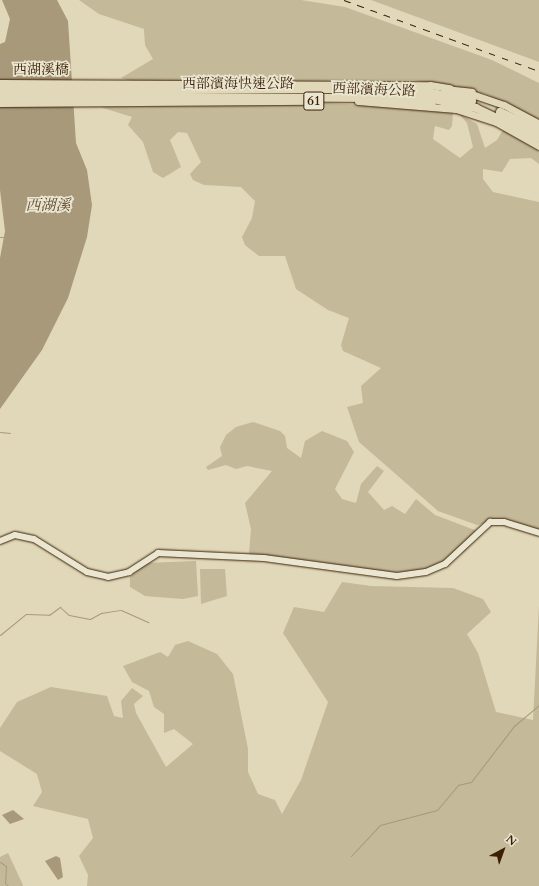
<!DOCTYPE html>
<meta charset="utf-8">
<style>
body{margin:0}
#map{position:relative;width:539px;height:886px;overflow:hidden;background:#e0d8b8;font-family:Cardo,"Noto Serif TC",serif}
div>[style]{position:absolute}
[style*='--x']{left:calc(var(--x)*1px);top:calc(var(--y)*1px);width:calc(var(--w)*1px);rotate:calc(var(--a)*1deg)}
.green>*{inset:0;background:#c4b999}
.water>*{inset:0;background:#a8997b}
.stream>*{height:1px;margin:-0.5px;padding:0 0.5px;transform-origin:0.5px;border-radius:0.5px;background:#a8997b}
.roads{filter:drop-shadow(0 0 1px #3a1f04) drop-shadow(0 0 1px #3a1f04)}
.secondary>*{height:6px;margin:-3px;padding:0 3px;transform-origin:3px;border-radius:3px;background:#ebe6d1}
.primary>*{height:7px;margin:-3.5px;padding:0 3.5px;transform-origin:3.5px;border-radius:3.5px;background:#e0d8b8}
.trunk>*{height:8px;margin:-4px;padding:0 4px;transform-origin:4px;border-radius:4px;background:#e0d8b8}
.rail>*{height:1px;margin-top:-0.5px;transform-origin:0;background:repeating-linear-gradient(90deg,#3a1f04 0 7px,transparent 0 14px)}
span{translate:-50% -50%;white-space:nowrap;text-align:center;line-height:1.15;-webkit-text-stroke:3.5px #ebe6d1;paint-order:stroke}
.shield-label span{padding:1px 3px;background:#ebe6d1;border:1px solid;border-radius:3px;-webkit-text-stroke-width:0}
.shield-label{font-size:13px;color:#3a1f04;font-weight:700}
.street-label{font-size:14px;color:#3a1f04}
.water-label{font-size:15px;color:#604a2e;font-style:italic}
.north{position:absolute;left:483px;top:830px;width:40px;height:40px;-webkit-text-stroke:3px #ebe6d1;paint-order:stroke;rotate:41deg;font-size:11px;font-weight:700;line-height:16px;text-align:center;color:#3a1f04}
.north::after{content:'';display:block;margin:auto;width:14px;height:18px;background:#3a1f04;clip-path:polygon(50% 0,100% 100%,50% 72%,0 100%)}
</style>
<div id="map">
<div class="green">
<i style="clip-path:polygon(79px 0,301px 0,345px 7px,492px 60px,539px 83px,539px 120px,486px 94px,414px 80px,135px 82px,121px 78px,153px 59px,145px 45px,144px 29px,99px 14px)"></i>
<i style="clip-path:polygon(371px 0,539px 0,539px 62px)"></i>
<i style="clip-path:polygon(326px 103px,448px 109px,453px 112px,452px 126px,449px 130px,435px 126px,433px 139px,460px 158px,473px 147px,467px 123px,458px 113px,477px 124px,485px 148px,497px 140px,503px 130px,539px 151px,539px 164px,531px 158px,510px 159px,502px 172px,483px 169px,483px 179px,493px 192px,539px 202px,539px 530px,504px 519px,477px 525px,438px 511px,359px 442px,347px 407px,363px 403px,361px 386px,381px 368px,343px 351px,341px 345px,349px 318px,328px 310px,296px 289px,285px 256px,259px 256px,245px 245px,242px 237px,252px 218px,255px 201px,241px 187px,204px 185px,193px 180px,190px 174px,201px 162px,187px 133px,178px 132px,170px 140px,181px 167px,163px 178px,153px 172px,143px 142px,128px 125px,132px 117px,100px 107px)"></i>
<i style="clip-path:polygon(253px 422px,280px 431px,285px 436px,287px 448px,301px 458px,305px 441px,322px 431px,347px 441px,354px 452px,335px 489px,342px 499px,356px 503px,361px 484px,377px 466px,384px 471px,368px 492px,384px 510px,392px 506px,405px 514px,416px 499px,435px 515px,480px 532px,465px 551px,444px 565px,404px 573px,335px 568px,249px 554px,251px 529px,245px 503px,272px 471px,247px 466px,236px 469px,226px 465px,208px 470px,206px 467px,222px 456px,220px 447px,226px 435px,236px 427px)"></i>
<i style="clip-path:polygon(196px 561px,198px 596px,183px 599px,145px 596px,130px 587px,130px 577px,146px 563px)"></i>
<i style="clip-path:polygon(200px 569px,225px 569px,227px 596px,201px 604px)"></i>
<i style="clip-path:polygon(342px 582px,371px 586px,453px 588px,483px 599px,491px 612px,467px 634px,478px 653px,496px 712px,533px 720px,539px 606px,539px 886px,87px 886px,88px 875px,79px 856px,93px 838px,88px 819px,33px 806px,42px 792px,37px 774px,0 751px,0 728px,17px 702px,51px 687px,107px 696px,114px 716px,123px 718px,121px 701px,132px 688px,143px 696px,134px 704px,136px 713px,166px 767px,193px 744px,174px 729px,164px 733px,164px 714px,154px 707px,149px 691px,132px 682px,123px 666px,160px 652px,168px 657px,175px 645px,188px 641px,217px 654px,233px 674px,248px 749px,248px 772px,258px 794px,275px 800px,282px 814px,301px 780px,328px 702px,283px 633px,294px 607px,324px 612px)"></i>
<i style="clip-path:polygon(8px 853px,23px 885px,23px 886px,0 886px,0 857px)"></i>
</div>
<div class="water">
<i style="clip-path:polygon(2px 0,57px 0,68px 21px,76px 143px,87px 170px,92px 205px,87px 237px,68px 298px,42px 350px,0 409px,0 258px,5px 231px,0 190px,0 44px,5px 42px,10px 19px)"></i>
<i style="clip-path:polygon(13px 810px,24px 819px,10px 824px,2px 815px)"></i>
<i style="clip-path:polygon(56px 856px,60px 858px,63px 877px,58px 880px,45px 861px)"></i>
</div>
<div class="stream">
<i style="--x:0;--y:237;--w:5;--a:0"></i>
<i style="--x:0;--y:432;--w:10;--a:6"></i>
<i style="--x:0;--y:635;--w:33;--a:-39"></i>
<i style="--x:26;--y:614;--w:23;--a:2"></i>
<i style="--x:49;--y:615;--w:14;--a:-36"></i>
<i style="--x:60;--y:607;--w:12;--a:42"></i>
<i style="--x:69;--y:615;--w:21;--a:11"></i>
<i style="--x:90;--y:619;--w:13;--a:-29"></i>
<i style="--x:101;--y:613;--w:20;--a:-9"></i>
<i style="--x:121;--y:610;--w:30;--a:24"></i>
<i style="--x:351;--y:856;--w:42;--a:-46.9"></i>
<i style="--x:380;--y:825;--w:59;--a:-14.7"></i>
<i style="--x:437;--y:810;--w:33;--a:-50"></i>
<i style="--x:458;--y:785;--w:13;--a:-13"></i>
<i style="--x:471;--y:782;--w:71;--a:-52.5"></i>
<i style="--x:514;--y:726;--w:33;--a:-40"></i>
<i style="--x:0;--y:862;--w:7;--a:34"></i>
<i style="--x:6;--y:866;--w:17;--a:93"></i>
<i style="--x:5;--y:883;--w:4;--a:45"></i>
</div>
<div class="roads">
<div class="secondary">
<i style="--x:0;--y:541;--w:16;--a:-22"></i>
<i style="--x:15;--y:535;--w:19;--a:12"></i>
<i style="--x:34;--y:539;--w:62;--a:31.9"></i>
<i style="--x:87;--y:572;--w:22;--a:13"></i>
<i style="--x:108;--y:577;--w:22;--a:-13"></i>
<i style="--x:129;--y:572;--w:35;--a:-33"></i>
<i style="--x:158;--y:553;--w:106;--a:2.7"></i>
<i style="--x:264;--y:558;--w:134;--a:7.7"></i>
<i style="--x:397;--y:576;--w:29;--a:-8"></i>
<i style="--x:426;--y:572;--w:21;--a:-23"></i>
<i style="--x:445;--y:564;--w:62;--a:-43"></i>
<i style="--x:490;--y:522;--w:14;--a:0"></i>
<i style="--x:504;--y:522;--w:37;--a:17"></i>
</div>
<div class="primary">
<i style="--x:0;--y:83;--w:430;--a:0.3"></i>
<i style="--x:430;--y:85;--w:20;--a:9"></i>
<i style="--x:466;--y:92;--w:40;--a:18.9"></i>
<i style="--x:504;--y:105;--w:40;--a:28"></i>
<i style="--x:358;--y:101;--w:98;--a:4.7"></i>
<i style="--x:456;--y:109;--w:42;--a:18"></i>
<i style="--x:496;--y:122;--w:49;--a:29.2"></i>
<i style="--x:0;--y:103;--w:316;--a:-0.4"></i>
</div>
<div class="trunk">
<i style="--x:0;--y:89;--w:382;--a:0"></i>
<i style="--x:382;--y:89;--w:45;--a:3.8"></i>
<i style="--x:427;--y:92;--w:46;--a:11.3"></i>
<i style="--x:445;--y:90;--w:27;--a:6"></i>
<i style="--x:0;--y:96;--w:428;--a:0.3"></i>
<i style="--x:428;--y:98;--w:49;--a:11.8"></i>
<i style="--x:476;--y:108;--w:70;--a:25.5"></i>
<i style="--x:413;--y:101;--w:19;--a:12"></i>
<i style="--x:500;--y:112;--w:43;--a:24.8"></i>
</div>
</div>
<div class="rail">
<i style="--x:344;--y:0;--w:208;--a:20"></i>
</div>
<div class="shield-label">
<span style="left:314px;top:101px">61</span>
</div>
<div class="street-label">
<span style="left:41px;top:70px">西湖溪橋</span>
<span style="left:238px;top:84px">西部濱海快速公路</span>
<span style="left:374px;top:90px;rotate:2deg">西部濱海公路</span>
</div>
<div class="water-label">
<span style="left:48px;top:206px">西湖溪</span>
</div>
<div class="north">N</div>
</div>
